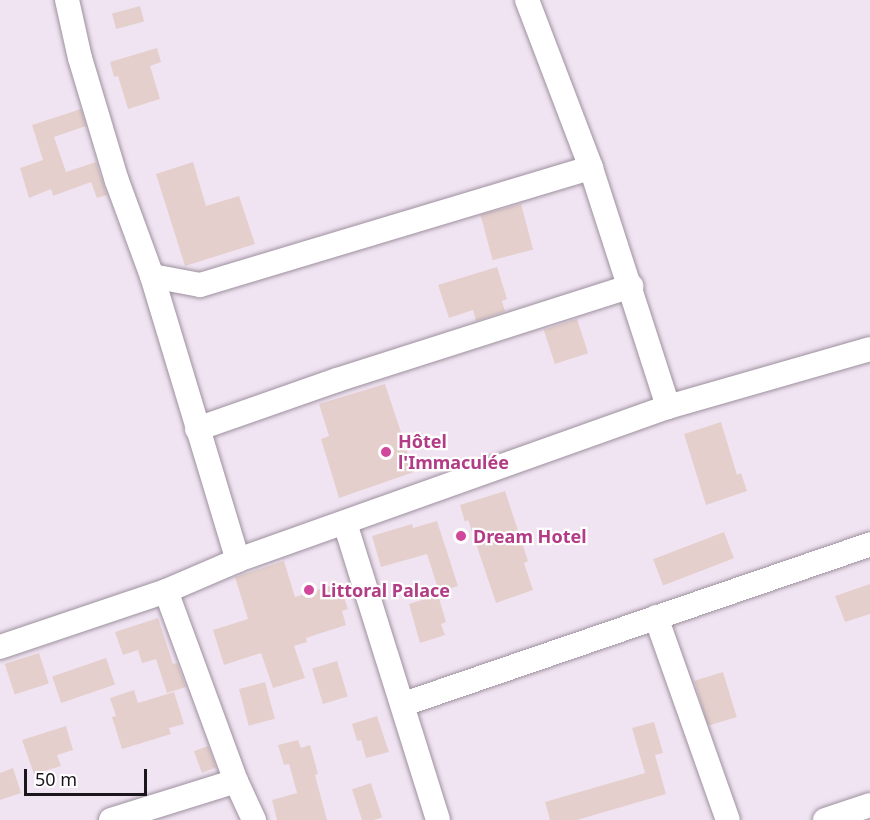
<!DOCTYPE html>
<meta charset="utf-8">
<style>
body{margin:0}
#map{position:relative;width:870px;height:820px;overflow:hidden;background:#f1e4f2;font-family:"Noto Sans",sans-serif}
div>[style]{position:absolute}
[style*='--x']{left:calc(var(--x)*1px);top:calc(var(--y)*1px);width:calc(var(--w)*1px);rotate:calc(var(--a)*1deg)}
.building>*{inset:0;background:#e4cfcc;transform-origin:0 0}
.roads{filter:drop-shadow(0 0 2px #9d909e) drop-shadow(0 0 2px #9d909e)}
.minor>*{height:24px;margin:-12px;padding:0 12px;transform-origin:12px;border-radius:12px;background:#fff}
.dots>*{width:16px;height:16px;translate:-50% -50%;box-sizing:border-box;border:3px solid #fff;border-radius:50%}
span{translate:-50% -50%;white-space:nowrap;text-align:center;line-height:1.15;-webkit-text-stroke:4.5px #fff;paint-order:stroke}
.hotel-label{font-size:18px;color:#b23c85;font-weight:700}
.left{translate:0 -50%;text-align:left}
.scale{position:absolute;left:24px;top:769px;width:123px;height:27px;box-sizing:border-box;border:3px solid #1b161b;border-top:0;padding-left:8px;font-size:18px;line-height:21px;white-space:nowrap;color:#1b161b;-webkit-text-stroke:4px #fff;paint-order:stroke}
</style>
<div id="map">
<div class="building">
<i style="left:140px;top:6px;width:16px;height:29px;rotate:75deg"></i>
<i style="clip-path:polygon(157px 48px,161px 62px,150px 66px,160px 99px,128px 109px,118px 76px,114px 77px,110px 62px)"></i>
<i style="clip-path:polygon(81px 109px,86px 126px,54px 137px,66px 172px,96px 162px,107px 195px,97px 198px,91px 182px,53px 196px,51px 189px,29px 198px,20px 168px,43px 160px,32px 125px)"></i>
<i style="clip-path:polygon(193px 162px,206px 206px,239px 196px,255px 244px,185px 266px,156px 174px)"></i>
<i style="left:521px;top:204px;width:47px;height:42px;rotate:75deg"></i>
<i style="clip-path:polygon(497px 267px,507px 299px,502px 301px,505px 311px,476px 321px,473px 310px,449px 318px,438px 285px)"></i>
<i style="left:577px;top:319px;width:36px;height:35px;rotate:72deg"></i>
<i style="clip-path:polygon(385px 384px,414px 472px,339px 498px,321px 439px,329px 436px,319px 404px)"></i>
<i style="clip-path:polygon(721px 422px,737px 475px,741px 473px,747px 491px,706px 505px,684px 434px)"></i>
<i style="clip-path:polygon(505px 491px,528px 561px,524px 563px,533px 590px,496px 603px,468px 520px,465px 522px,460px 505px)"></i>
<i style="clip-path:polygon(437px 521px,458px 586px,439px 592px,427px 554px,381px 567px,372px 536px,412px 524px,413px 528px)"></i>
<i style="left:724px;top:532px;width:28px;height:76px;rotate:69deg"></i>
<i style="clip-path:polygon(284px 561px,295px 597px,339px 583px,348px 609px,342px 611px,346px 625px,306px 638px,307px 642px,294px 646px,305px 678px,273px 688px,261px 653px,224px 665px,213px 630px,248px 619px,235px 577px)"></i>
<i style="clip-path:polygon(870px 584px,870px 614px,845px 622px,835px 596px)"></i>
<i style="clip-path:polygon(438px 595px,446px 622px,441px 624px,445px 635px,420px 643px,409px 604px)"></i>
<i style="clip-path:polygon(158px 618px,173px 664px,177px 663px,186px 687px,167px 693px,156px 659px,142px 663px,138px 650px,123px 655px,115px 632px)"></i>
<i style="left:39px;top:653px;width:32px;height:36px;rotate:72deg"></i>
<i style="left:106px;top:658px;width:28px;height:57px;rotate:71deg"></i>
<i style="left:337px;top:661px;width:37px;height:26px;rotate:73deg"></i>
<i style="left:723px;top:672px;width:47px;height:30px;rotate:73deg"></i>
<i style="left:265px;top:682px;width:38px;height:27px;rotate:75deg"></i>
<i style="clip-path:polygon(134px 690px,138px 703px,174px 692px,184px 724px,169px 728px,171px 734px,122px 749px,112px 717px,116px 716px,110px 698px)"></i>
<i style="clip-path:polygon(377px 716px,389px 752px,366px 758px,361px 740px,357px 741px,352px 724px)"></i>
<i style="clip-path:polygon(654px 722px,663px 753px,655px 755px,666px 794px,577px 820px,550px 820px,545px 802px,645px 773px,632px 728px)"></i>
<i style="clip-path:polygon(66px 726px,73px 750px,57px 755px,61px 766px,34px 774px,22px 740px)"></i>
<i style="clip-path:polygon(298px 740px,301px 748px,310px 745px,318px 774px,315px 775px,327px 820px,277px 820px,272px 800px,297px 793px,289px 764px,284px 765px,278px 745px)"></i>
<i style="left:208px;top:746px;width:23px;height:15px;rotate:70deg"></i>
<i style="clip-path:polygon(13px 768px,21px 793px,0 800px,0 773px)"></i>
<i style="left:371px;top:783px;width:36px;height:20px;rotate:72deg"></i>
</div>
<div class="roads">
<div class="minor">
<i style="--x:67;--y:0;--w:59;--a:77.4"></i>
<i style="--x:80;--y:58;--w:128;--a:73.3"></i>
<i style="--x:117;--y:181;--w:101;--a:69.8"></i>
<i style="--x:152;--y:276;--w:297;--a:73.2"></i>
<i style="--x:527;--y:0;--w:180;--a:69.1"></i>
<i style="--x:591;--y:168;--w:251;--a:72.1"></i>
<i style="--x:152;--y:276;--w:49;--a:10.6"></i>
<i style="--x:200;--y:285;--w:408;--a:-16.7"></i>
<i style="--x:197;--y:429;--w:148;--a:-19.3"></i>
<i style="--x:337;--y:380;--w:309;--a:-17.7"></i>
<i style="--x:345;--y:523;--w:311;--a:72.6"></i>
<i style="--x:166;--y:591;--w:202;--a:69.8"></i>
<i style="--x:236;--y:781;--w:43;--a:65.2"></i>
<i style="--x:656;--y:617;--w:215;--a:70.5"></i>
<i style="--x:0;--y:647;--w:175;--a:-18.6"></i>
<i style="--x:166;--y:591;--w:78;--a:-23.3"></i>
<i style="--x:238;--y:560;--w:456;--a:-19.6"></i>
<i style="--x:668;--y:407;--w:210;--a:-16"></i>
<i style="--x:404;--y:704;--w:493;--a:-18.9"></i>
<i style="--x:111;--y:820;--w:131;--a:-17.3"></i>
<i style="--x:825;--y:820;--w:47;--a:-18.4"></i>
</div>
</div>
<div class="dots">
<i style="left:386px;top:452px;background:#d1479c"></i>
<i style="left:461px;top:536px;background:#d1479c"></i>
<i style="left:309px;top:590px;background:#d1479c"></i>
</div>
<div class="hotel-label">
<span class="left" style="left:398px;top:452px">Hôtel<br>l'Immaculée</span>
<span class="left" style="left:473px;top:536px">Dream Hotel</span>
<span class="left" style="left:321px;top:590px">Littoral Palace</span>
</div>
<div class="scale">50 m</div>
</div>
